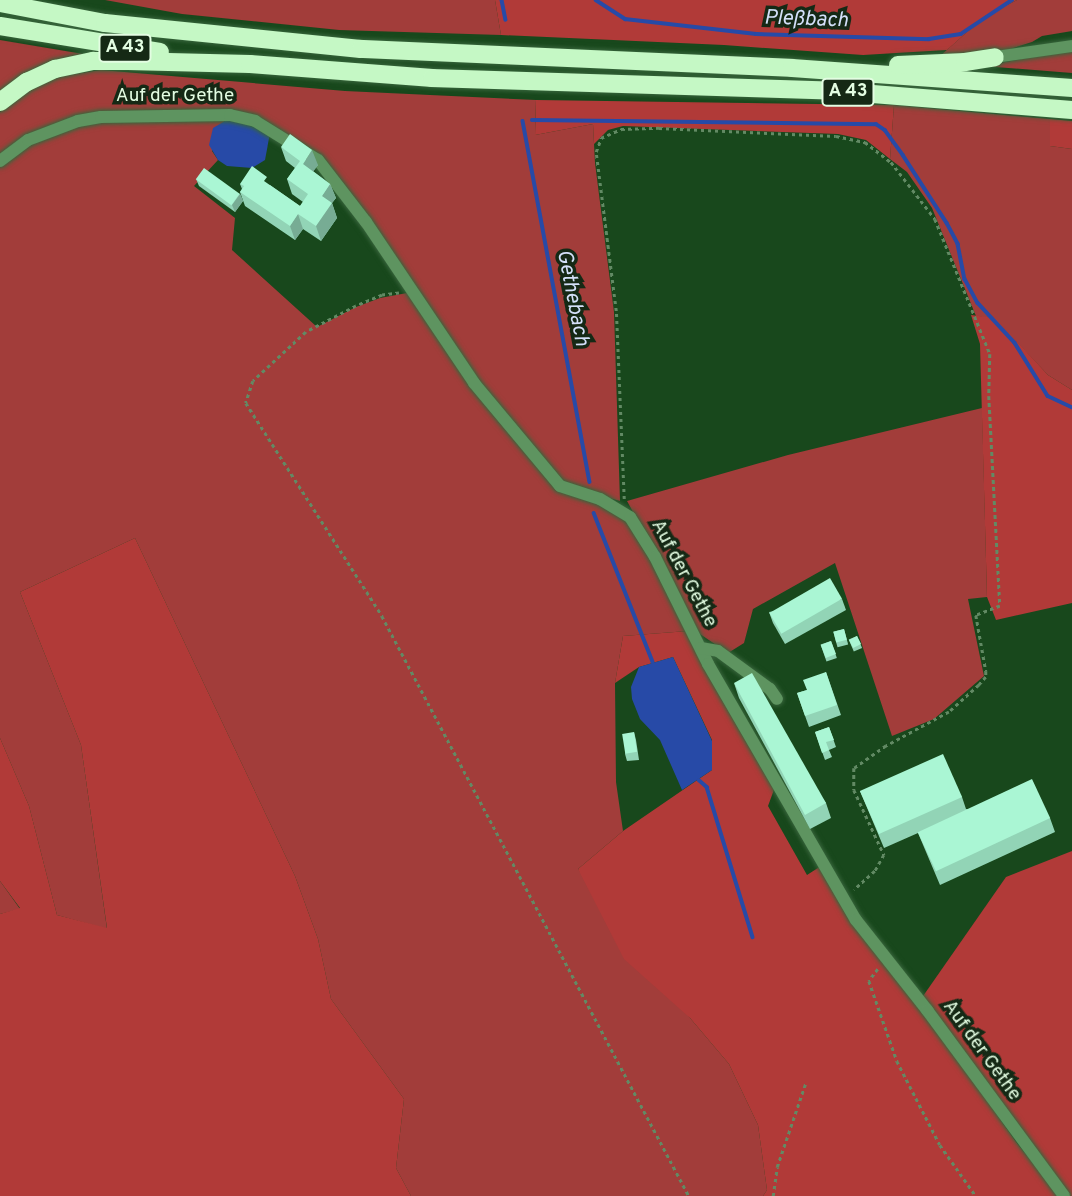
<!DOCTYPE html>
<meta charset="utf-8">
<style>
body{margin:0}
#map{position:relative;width:1072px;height:1196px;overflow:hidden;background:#18481c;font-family:Overpass,sans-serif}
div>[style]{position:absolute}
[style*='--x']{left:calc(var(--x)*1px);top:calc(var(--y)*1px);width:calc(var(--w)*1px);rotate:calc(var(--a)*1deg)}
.green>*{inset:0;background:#a23d3a}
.forest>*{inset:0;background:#b13a38}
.water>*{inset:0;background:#274aa7}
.stream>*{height:3.5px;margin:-1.75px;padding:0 1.75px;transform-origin:1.75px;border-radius:1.75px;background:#274aa7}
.path>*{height:2.5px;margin-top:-1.25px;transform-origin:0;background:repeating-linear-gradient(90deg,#628a64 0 3.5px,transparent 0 7px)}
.roads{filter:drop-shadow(0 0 2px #38653c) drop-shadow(0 0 2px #38653c)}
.minor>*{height:12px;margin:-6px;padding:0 6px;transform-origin:6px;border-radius:6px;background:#5e9460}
.highway>*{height:18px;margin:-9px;padding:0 9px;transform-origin:9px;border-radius:9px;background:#c5f8c5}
.wall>*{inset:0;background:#92d4b6;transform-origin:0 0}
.shaded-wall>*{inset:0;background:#77ac94}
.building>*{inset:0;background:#aaf6d4;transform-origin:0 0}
span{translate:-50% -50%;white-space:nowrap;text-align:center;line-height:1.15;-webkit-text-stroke:7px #152915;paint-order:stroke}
.shield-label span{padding:2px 5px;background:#152915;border:2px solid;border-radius:5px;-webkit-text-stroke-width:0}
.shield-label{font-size:18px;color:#e3fde2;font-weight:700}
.street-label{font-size:19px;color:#e3fde2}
.water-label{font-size:21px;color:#d4e0f9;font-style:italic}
</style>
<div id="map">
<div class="green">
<i style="clip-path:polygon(105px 0,495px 0,501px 35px,339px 30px,182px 14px)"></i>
<i style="clip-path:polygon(1017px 0,1072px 0,1072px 31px,1042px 36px,1032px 42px,1007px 50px,939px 57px,985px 16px)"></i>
<i style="clip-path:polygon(0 40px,95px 56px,0 94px)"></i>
<i style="clip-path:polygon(1072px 50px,1072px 73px,983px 66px)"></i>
<i style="clip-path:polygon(101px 70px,345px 91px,536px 100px,535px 135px,593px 124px,595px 163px,614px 312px,620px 501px,567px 486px,491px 397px,344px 189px,252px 115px,218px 109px,180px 111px,225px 119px,212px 151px,218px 160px,194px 186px,235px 218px,232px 250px,317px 327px,356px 307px,380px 298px,407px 293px,558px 491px,599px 503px,628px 519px,688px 631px,623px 636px,615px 683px,616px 782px,623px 831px,578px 869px,690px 1018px,729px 1064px,758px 1125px,767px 1190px,763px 1196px,411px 1196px,396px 1168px,404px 1099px,331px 999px,318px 939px,295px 876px,135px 538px,20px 592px,81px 745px,107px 929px,57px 915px,29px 806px,0 738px,0 112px,22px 93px,61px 76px)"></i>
<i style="clip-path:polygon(894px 105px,1050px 119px,1050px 146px,1072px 149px,1072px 390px,1048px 375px,995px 319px,976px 316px,932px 208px,907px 172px,890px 159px)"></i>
<i style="clip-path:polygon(982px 408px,987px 597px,968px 599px,984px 676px,934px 719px,892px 736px,835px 563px,753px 609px,744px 643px,728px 653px,700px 634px,627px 501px,788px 455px)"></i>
<i style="clip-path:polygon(0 881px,20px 909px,0 914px)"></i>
</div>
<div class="forest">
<i style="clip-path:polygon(495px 0,1017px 0,985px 16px,947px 50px,863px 55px,724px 45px,501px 35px)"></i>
<i style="clip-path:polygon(536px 100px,894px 105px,890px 159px,866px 140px,838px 134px,623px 126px,608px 130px,594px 144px,593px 124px,535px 135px)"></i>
<i style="clip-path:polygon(1050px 119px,1072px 121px,1072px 149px,1050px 146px)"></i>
<i style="clip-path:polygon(971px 315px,995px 318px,1048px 375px,1072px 390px,1072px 603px,996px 620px,987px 597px,980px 344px)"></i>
<i style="clip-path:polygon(135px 538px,295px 876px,318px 939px,331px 999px,404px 1099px,396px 1168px,411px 1196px,0 1196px,0 914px,20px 908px,0 881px,0 738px,29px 806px,57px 915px,107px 928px,81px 745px,20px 592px)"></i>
<i style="clip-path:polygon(688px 631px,775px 787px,768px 806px,807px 875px,821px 866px,1016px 1142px,1059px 1196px,763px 1196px,767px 1190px,758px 1125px,729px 1064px,690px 1018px,624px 959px,578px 869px,623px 831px,712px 770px,712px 740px,673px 657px,639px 667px,615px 683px,623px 636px)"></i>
<i style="clip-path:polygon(1072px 851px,1072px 1196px,1069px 1196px,921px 999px,1006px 877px)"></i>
</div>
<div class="water">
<i style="clip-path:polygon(230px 118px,270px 133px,265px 160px,252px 168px,227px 166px,218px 160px,209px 145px,213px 128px)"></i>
<i style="clip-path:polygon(673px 657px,712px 741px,712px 770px,682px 790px,660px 740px,640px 719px,632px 699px,631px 687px,639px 667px)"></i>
</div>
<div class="stream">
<i style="--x:502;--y:0;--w:20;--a:79"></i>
<i style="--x:596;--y:0;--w:35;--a:33"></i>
<i style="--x:625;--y:19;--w:132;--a:6.5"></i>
<i style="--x:756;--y:34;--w:173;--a:1.7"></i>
<i style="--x:929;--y:39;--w:32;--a:-9"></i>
<i style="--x:961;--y:34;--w:61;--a:-33.7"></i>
<i style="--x:532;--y:120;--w:344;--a:0.7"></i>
<i style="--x:876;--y:124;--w:11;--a:34"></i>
<i style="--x:885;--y:130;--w:31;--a:54"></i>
<i style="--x:903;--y:155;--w:81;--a:57.1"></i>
<i style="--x:947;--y:223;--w:24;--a:62"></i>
<i style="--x:958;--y:244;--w:36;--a:79"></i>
<i style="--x:965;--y:279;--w:27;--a:62"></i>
<i style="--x:978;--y:303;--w:54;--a:47.2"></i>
<i style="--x:1015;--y:343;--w:62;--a:58.1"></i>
<i style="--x:1048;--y:396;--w:26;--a:25"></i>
<i style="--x:523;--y:121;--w:367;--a:79.5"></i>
<i style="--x:594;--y:513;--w:160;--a:68.4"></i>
<i style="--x:699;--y:780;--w:11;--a:41"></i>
<i style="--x:707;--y:787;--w:157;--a:73"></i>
</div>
<div class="path">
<i style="--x:399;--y:293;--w:17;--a:173"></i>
<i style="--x:382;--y:295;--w:28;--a:157"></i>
<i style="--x:356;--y:306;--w:56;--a:152.5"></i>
<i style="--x:306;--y:332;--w:72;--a:137.2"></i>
<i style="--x:253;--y:381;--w:23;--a:108"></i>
<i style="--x:246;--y:403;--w:253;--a:57.4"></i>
<i style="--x:382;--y:616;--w:656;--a:62.11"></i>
<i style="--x:624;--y:499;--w:188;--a:-92.4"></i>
<i style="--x:616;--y:311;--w:160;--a:-97.2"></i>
<i style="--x:596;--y:152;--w:15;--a:-70"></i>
<i style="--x:601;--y:138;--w:22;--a:-24"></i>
<i style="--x:621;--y:129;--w:38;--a:-2"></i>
<i style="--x:659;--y:128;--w:177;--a:2.6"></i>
<i style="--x:836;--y:136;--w:30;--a:12"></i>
<i style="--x:865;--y:142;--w:33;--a:38"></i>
<i style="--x:891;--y:162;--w:72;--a:52.3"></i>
<i style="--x:935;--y:219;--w:146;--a:67.8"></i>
<i style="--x:990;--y:354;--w:42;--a:91.4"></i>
<i style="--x:989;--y:396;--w:210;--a:87"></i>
<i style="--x:1000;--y:606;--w:26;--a:159"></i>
<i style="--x:976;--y:615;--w:57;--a:79.9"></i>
<i style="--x:986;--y:671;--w:6;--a:90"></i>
<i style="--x:986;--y:677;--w:11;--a:131"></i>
<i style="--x:979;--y:685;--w:40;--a:138"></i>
<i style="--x:949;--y:712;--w:72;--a:151.6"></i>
<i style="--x:886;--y:746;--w:39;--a:145"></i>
<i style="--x:854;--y:768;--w:22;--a:90"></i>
<i style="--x:854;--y:790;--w:72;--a:65.2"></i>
<i style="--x:884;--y:855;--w:18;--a:119"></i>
<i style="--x:875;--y:871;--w:28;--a:138"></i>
<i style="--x:878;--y:969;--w:15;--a:127"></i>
<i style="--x:869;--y:981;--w:85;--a:70.7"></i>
<i style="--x:897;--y:1061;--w:94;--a:62.9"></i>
<i style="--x:940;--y:1145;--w:62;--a:54.8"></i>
<i style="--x:773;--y:1196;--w:29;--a:-82"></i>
<i style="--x:777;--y:1167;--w:90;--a:-71.2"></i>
</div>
<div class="roads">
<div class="minor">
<i style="--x:995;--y:57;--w:78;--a:-8.1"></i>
<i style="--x:0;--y:161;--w:35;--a:-37"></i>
<i style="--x:28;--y:140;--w:53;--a:-20.8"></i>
<i style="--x:78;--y:121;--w:23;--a:-10"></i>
<i style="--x:101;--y:117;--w:129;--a:-0.9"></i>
<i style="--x:230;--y:115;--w:26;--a:13"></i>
<i style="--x:255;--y:121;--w:74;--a:31.8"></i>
<i style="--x:318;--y:160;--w:78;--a:52.3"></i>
<i style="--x:366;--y:222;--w:194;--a:56.1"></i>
<i style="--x:474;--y:383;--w:134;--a:50.1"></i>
<i style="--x:560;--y:486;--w:42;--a:18"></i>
<i style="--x:600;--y:499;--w:35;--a:31"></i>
<i style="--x:630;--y:517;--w:47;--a:58"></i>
<i style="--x:655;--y:557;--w:119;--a:63.6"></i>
<i style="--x:708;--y:664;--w:296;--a:60"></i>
<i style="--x:856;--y:920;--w:115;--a:51.7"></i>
<i style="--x:927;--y:1010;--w:231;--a:53.6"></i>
<i style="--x:701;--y:648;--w:17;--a:10"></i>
<i style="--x:718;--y:651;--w:64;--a:36.2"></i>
<i style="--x:770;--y:689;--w:12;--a:55"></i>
</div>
<div class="highway">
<i style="--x:0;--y:3;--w:107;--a:10.8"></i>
<i style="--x:105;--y:23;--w:257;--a:5.8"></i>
<i style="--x:361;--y:49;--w:431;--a:2.5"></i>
<i style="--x:792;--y:68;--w:281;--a:4.1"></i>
<i style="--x:0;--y:26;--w:162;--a:9.2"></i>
<i style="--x:898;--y:65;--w:67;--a:-2.6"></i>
<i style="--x:965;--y:62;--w:30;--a:-9"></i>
<i style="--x:0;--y:102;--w:34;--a:-37"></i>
<i style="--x:27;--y:82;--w:31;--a:-25"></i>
<i style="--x:55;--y:69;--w:39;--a:-12"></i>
<i style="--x:93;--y:61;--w:35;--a:0"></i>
<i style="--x:128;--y:61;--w:122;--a:1.4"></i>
<i style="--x:250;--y:64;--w:183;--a:4.4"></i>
<i style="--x:432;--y:78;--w:403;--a:1.8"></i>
<i style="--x:835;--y:91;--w:238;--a:4.6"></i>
</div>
</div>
<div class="wall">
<i style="clip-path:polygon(281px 147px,318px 165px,313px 171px,330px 184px,336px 198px,332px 203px,337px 218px,321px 241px,303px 229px,295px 240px,245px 206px,240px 192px,242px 189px,240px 184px,270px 185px,300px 206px,303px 202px,292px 194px,287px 179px,295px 168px,286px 161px)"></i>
<i style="clip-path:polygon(196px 179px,240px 194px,243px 201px,235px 212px,199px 186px)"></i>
<i style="clip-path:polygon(842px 599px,846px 610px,785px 644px,773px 623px,769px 612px)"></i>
<i style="left:844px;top:629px;width:16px;height:11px;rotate:75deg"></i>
<i style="left:857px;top:636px;width:13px;height:9px;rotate:67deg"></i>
<i style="left:831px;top:641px;width:18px;height:11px;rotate:71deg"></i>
<i style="clip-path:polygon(826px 672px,841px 715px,809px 727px,797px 693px,807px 690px)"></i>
<i style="clip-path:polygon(734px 683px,826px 803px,831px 818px,810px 829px,739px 698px)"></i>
<i style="clip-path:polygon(829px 727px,836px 747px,829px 750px,832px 757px,825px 760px,815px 732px)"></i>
<i style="clip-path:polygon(634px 732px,636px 740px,639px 760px,627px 761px,625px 754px)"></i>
<i style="clip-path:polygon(860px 791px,962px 797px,966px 809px,1050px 818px,1055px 832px,940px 885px,918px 833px,884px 848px)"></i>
</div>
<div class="shaded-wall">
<i style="clip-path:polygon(312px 150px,318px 165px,308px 179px,303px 164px)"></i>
<i style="clip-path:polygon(330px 184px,336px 198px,332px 203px,337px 218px,321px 241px,316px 226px,322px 196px)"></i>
<i style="clip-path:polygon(240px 194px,243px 201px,235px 212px,232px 205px)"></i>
<i style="clip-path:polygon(298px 214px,303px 229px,295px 240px,290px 226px)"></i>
</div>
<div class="building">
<i style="clip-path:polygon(290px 134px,312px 150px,303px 164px,330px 184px,322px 196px,332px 203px,316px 226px,298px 214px,290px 226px,240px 192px,244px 186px,240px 184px,252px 166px,267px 177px,264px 181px,300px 206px,308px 194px,287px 179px,300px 161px,281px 147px)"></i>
<i style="left:204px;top:168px;width:44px;height:14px;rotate:36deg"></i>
<i style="left:830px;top:578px;width:24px;height:70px;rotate:60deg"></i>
<i style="left:844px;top:629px;width:11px;height:11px;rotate:75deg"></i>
<i style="left:857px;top:636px;width:9px;height:9px;rotate:63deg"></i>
<i style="left:831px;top:641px;width:14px;height:11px;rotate:69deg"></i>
<i style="clip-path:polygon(826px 672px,837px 705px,805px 716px,797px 693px,807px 690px,803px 680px)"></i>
<i style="clip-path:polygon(752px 673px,826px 803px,805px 815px,734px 683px)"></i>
<i style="clip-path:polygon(829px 727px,834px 740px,826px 742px,829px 750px,822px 753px,815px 732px)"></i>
<i style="left:634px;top:732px;width:20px;height:12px;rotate:81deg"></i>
<i style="left:943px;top:754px;width:47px;height:91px;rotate:66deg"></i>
<i style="left:1032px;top:779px;width:43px;height:126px;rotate:65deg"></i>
</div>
<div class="shield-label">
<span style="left:125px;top:48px">A 43</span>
<span style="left:848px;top:92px">A 43</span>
</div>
<div class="street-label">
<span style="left:175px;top:97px">Auf der Gethe</span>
<span style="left:683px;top:574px;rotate:62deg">Auf der Gethe</span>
<span style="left:981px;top:1051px;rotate:54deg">Auf der Gethe</span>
</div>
<div class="water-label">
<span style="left:806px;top:20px;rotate:2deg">Pleßbach</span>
<span style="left:572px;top:298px;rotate:79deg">Gethebach</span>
</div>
</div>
